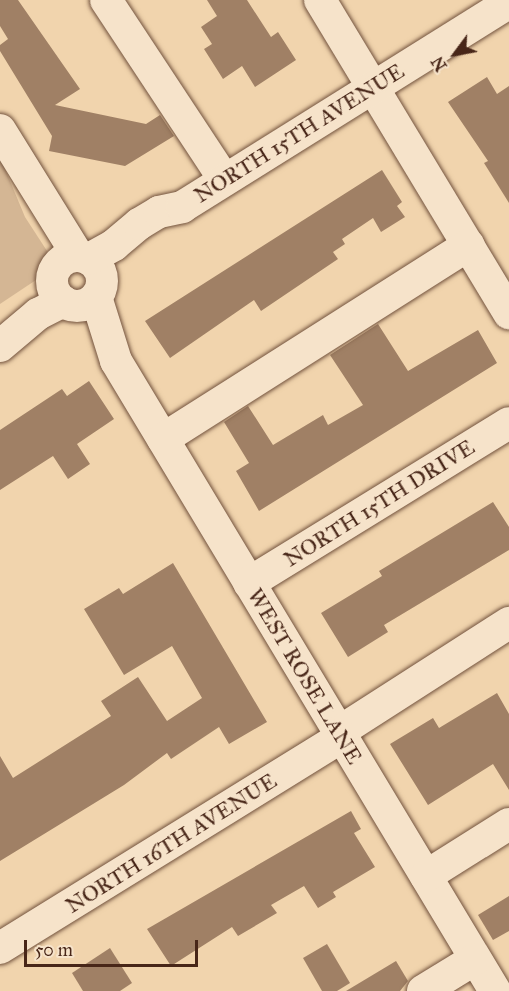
<!DOCTYPE html>
<style>
body{margin:0}
#map{position:relative;width:509px;height:991px;overflow:hidden;background:#f1d4ad;font-family:"IM FELL Great Primer",serif}
div>[style]{position:absolute}
[style*='--x']{left:calc(var(--x)*1px);top:calc(var(--y)*1px);width:calc(var(--w)*1px);rotate:calc(var(--a)*1deg)}
.green>*{inset:0;background:#d4b694}
.building>*{inset:0;background:#a08065}
.roads{filter:drop-shadow(0 0 2px #72523d) drop-shadow(0 0 2px #72523d)}
.minor>*{height:32px;margin:-16px;padding:0 16px;transform-origin:16px;border-radius:16px;background:#f6e3ca}
.minor>.ring{margin:-16px;padding:0;box-sizing:content-box;background:none;border:32px solid #f6e3ca;border-radius:50%}
span{translate:-50% -50%;white-space:nowrap;text-align:center;line-height:1.15;-webkit-text-stroke:4.5px #f6e3ca;paint-order:stroke}
.street-label{font-size:22px;color:#482618}
.north{position:absolute;left:425px;top:24px;width:60px;height:60px;-webkit-text-stroke:4px #f6e3ca;paint-order:stroke;rotate:238deg;font-size:16px;font-weight:700;line-height:24px;text-align:center;color:#482618}
.north::after{content:'';display:block;margin:auto;width:21px;height:27px;background:#482618;clip-path:polygon(50% 0,100% 100%,50% 72%,0 100%)}
.scale{position:absolute;left:24px;top:940px;width:174px;height:27px;box-sizing:border-box;border:3px solid #482618;border-top:0;padding-left:8px;font-size:18px;line-height:21px;white-space:nowrap;color:#482618;-webkit-text-stroke:4px #f6e3ca;paint-order:stroke}
</style>
<div id="map">
<div class="green">
<i style="clip-path:polygon(0 157px,25px 217px,49px 254px,42px 276px,0 304px)"></i>
</div>
<div class="building">
<i style="clip-path:polygon(0 0,18px 0,80px 89px,55px 105px,146px 124px,160px 115px,174px 136px,125px 166px,49px 151px,52px 136px,0 51px,0 45px,8px 39px,0 26px)"></i>
<i style="clip-path:polygon(207px 0,247px 0,271px 37px,278px 32px,296px 60px,255px 87px,242px 66px,223px 79px,204px 49px,212px 44px,201px 27px,217px 16px)"></i>
<i style="clip-path:polygon(487px 77px,497px 94px,509px 86px,509px 203px,484px 163px,488px 161px,448px 102px)"></i>
<i style="clip-path:polygon(382px 170px,402px 202px,397px 206px,405px 217px,381px 232px,373px 218px,342px 239px,345px 244px,333px 252px,338px 259px,261px 311px,254px 300px,170px 358px,145px 321px)"></i>
<i style="clip-path:polygon(378px 324px,408px 371px,478px 330px,497px 363px,259px 511px,236px 471px,249px 463px,224px 422px,248px 406px,273px 445px,323px 415px,328px 425px,363px 405px,330px 355px)"></i>
<i style="clip-path:polygon(89px 381px,114px 419px,77px 444px,90px 464px,68px 479px,53px 456px,0 490px,0 430px,62px 389px,67px 396px)"></i>
<i style="clip-path:polygon(493px 502px,509px 527px,509px 550px,384px 625px,388px 632px,348px 657px,321px 613px,382px 576px,379px 571px)"></i>
<i style="clip-path:polygon(173px 563px,267px 722px,229px 744px,219px 727px,171px 759px,167px 753px,124px 785px,0 861px,0 756px,13px 778px,111px 716px,101px 701px,138px 677px,167px 721px,202px 698px,172px 646px,124px 675px,84px 609px,119px 588px,123px 594px)"></i>
<i style="clip-path:polygon(497px 693px,509px 714px,509px 790px,493px 764px,428px 805px,390px 744px,433px 718px,439px 728px)"></i>
<i style="clip-path:polygon(351px 811px,361px 829px,354px 833px,375px 867px,333px 892px,336px 897px,318px 908px,304px 886px,271px 905px,277px 913px,238px 936px,232px 927px,171px 966px,147px 929px)"></i>
<i style="clip-path:polygon(509px 896px,509px 931px,493px 940px,478px 915px)"></i>
<i style="clip-path:polygon(327px 944px,350px 983px,337px 991px,322px 991px,303px 958px)"></i>
<i style="clip-path:polygon(110px 948px,132px 983px,120px 991px,83px 991px,72px 973px)"></i>
<i style="clip-path:polygon(396px 961px,408px 981px,400px 991px,346px 991px)"></i>
</div>
<div class="roads">
<div class="minor">
<i style="--x:106;--y:0;--w:214;--a:56.6"></i>
<i style="--x:320;--y:0;--w:366;--a:58.9"></i>
<i style="--x:0;--y:130;--w:148;--a:58.2"></i>
<i class="ring" style="left:52px;top:256px;width:18px;height:18px"></i>
<i style="--x:89;--y:259;--w:29;--a:-29"></i>
<i style="--x:114;--y:245;--w:33;--a:-40"></i>
<i style="--x:139;--y:224;--w:23;--a:-31"></i>
<i style="--x:159;--y:212;--w:24;--a:-12"></i>
<i style="--x:182;--y:207;--w:385;--a:-32"></i>
<i style="--x:96;--y:297;--w:67;--a:72.6"></i>
<i style="--x:116;--y:361;--w:735;--a:58.97"></i>
<i style="--x:0;--y:346;--w:50;--a:-40.1"></i>
<i style="--x:38;--y:314;--w:28;--a:-27"></i>
<i style="--x:163;--y:439;--w:362;--a:-32.4"></i>
<i style="--x:249;--y:583;--w:305;--a:-31.6"></i>
<i style="--x:339;--y:732;--w:202;--a:-32.7"></i>
<i style="--x:426;--y:876;--w:98;--a:-32.1"></i>
<i style="--x:0;--y:948;--w:402;--a:-31.7"></i>
<i style="--x:423;--y:991;--w:61;--a:-31.6"></i>
</div>
</div>
<div class="street-label">
<span style="left:299px;top:133px;rotate:-32deg">NORTH 15TH AVENUE</span>
<span style="left:379px;top:503px;rotate:-32deg">NORTH 15TH DRIVE</span>
<span style="left:305px;top:676px;rotate:59deg">WEST ROSE LANE</span>
<span style="left:171px;top:843px;rotate:-32deg">NORTH 16TH AVENUE</span>
</div>
<div class="north">N</div>
<div class="scale">50 m</div>
</div>
